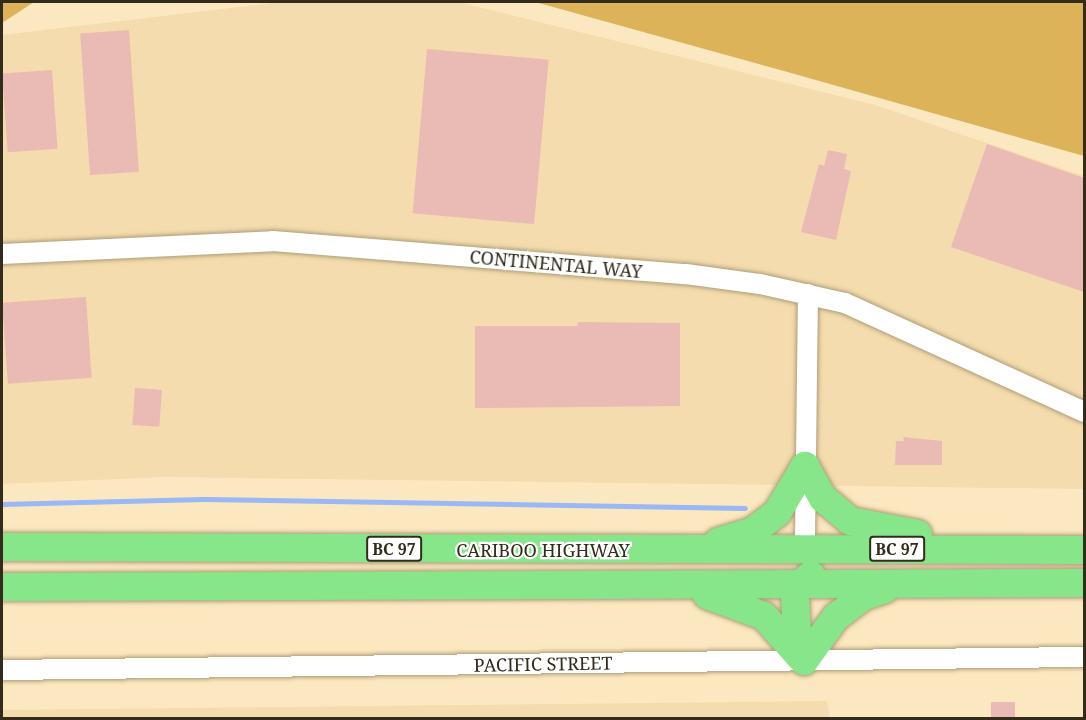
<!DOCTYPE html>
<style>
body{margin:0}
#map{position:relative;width:1086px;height:720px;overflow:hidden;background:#fce8c0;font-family:"Noto Serif",serif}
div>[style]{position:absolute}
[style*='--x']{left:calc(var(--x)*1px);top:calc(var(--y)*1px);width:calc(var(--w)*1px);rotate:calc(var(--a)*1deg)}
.built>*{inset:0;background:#f4dcae}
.forest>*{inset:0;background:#dcb359}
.stream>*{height:5px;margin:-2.5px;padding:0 2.5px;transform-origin:2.5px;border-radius:2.5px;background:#9ab8f6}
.building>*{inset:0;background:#eabab5;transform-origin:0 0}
.roads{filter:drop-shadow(0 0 2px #af9d77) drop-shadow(0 0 2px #af9d77)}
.minor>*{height:20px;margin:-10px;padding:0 10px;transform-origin:10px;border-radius:10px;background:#fff}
.highway>*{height:28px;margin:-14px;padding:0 14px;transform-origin:14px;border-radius:14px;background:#87e68a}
span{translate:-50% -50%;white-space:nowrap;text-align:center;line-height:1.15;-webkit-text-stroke:4.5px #fff;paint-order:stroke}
.shield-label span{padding:2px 4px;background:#fff;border:2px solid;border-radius:4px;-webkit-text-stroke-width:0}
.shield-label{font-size:16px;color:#332c1c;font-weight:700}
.street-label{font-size:18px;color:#332c1c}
.frame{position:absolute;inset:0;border:3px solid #332c1c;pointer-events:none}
</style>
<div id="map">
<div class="built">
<i style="clip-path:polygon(281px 2px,458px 2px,875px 105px,1084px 176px,1084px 489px,165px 477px,2px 484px,2px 35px)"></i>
<i style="clip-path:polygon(827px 701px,830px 718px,2px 718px,2px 710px)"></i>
</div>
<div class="forest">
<i style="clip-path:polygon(2px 2px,34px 2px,2px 23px)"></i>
<i style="clip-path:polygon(535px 2px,1084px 2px,1084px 156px,784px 71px)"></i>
</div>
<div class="stream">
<i style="--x:2;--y:504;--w:201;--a:-1.4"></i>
<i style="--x:203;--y:499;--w:542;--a:0.95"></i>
</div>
<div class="building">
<i style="left:129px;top:30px;width:142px;height:49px;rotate:86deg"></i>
<i style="left:427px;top:49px;width:122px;height:165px;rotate:5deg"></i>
<i style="left:52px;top:70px;width:79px;height:50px;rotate:86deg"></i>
<i style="clip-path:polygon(987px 144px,1084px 178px,1084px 292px,951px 247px)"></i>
<i style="clip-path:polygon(828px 150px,847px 154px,844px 169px,851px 171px,836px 240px,801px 232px,819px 164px,824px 166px)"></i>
<i style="left:86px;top:297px;width:81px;height:84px;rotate:86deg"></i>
<i style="clip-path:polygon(578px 322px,680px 323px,680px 406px,475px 408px,475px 326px,577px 326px)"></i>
<i style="left:135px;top:388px;width:27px;height:37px;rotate:4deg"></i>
<i style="clip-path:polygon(903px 437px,942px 441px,942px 465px,895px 465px,896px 441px,904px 441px)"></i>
<i style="left:991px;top:702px;width:24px;height:16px"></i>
</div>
<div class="roads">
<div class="minor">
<i style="--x:2;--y:254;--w:271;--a:-2.7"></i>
<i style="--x:273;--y:241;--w:414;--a:4.6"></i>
<i style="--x:686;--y:274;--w:75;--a:7.7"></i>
<i style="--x:760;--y:284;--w:87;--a:12.6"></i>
<i style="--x:845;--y:303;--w:263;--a:24.5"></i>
<i style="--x:801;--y:549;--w:12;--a:-70"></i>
<i style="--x:805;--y:538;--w:244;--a:-89.3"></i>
<i style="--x:2;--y:670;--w:1082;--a:-0.69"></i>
</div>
<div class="highway">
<i style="--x:805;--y:466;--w:37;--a:61"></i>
<i style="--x:823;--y:498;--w:35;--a:40"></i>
<i style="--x:850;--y:521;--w:69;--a:10.8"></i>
<i style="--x:718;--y:542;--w:37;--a:-17"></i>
<i style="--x:753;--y:531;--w:30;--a:-37"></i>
<i style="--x:777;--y:513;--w:55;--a:-59.2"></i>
<i style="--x:2;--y:547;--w:1082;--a:0.16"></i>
<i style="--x:2;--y:587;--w:1082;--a:-0.21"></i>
<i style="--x:707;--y:595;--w:61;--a:20.2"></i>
<i style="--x:764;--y:616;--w:55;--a:48.7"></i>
<i style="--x:804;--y:661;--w:28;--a:-105"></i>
<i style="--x:797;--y:634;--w:38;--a:-93"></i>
<i style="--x:795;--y:596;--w:10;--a:-73"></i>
<i style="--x:798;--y:586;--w:17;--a:-40"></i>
<i style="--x:804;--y:661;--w:54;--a:-54"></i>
<i style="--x:836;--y:617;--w:35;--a:-37"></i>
<i style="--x:864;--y:596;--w:22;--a:-18"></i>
</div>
</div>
<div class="shield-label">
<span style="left:394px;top:549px">BC 97</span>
<span style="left:897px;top:549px">BC 97</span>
</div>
<div class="street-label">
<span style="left:556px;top:264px;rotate:5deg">CONTINENTAL WAY</span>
<span style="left:543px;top:550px">CARIBOO HIGHWAY</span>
<span style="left:543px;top:664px;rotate:-1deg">PACIFIC STREET</span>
</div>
<div class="frame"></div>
</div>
